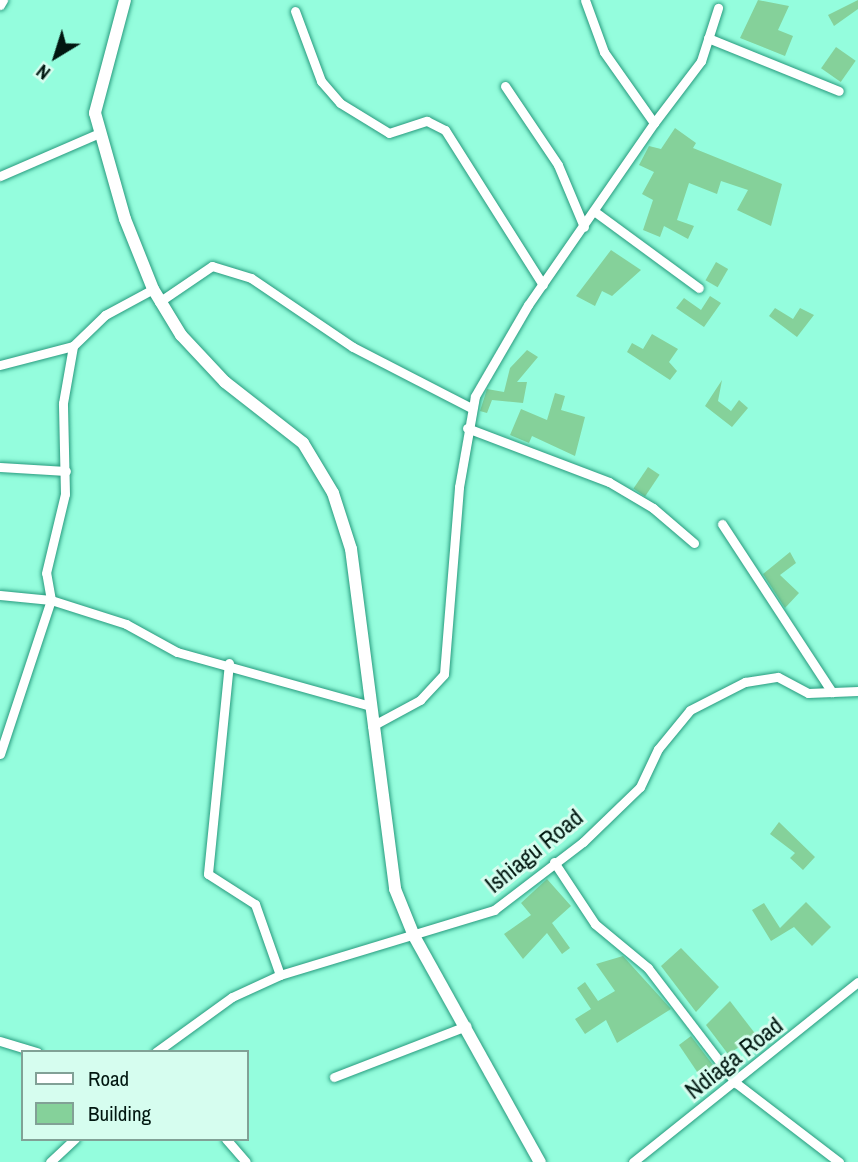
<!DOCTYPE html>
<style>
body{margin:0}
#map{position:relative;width:858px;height:1162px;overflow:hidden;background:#94fddd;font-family:"Archivo Narrow",sans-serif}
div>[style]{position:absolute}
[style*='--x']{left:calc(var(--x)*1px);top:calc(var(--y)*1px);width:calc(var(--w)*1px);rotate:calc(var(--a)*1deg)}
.building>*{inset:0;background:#85d19a;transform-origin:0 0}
.roads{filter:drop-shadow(0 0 2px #289b7e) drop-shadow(0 0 2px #289b7e)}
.minor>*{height:9px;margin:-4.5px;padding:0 4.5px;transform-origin:4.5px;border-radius:4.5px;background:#fff}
.secondary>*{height:12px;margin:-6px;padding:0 6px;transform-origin:6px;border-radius:6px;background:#fff}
span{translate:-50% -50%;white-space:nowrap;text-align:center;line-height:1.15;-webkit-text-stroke:6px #d6fdef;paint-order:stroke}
.street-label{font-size:24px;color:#011710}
.legend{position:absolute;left:21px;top:1050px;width:228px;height:91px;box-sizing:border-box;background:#d6fdef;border:2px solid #81a196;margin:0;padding:9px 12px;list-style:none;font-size:21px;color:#011710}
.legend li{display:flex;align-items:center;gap:14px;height:35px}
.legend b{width:35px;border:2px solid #81a196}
.north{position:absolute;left:21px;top:21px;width:70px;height:70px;-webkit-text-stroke:5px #d6fdef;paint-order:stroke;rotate:218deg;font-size:19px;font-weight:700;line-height:28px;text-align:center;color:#011710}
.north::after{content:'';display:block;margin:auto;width:24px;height:32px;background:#011710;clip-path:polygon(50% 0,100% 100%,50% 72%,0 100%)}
</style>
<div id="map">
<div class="building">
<i style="clip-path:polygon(758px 0,789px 6px,778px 30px,793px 36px,785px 56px,740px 38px)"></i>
<i style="clip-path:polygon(858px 0,858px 9px,834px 26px,828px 15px)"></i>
<i style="left:836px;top:47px;width:24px;height:26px;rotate:35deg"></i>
<i style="clip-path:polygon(675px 128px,696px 143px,693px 148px,782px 184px,771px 226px,737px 210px,748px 190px,721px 181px,717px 194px,689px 183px,677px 220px,694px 226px,688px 239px,664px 226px,660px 237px,643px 230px,653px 200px,642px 194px,654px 172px,639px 165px,649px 146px,661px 149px)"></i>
<i style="clip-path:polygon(611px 250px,641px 270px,612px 296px,602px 291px,595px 306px,576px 296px)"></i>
<i style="left:716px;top:262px;width:14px;height:21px;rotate:30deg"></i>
<i style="clip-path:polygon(710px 296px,721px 303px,704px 327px,676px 308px,684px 298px,701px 310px)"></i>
<i style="clip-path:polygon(775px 308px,793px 319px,800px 308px,814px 315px,797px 337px,769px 316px)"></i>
<i style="clip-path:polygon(652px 334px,678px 349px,669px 362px,677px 371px,670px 380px,627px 352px,632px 343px,643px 349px)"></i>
<i style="clip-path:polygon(527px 350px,538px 357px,517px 382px,527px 382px,523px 403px,492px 400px,487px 413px,480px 411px,487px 389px,504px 392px,510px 368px)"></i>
<i style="clip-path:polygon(722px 380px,718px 401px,731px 411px,739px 400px,748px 408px,732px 427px,705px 406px)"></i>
<i style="clip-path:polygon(555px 393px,565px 396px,561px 410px,585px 417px,575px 456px,532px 436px,529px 443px,510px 435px,521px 409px,547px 420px)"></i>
<i style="left:648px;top:467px;width:14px;height:26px;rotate:34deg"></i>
<i style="clip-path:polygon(790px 552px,796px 563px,780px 575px,799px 593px,785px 608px,763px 574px)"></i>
<i style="clip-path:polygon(779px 822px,815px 857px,803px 870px,790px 858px,795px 853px,770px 834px)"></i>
<i style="clip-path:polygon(547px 879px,571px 906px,552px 923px,570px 948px,562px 954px,547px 933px,523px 959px,504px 934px,531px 915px,521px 903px)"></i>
<i style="clip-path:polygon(806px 902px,831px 927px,812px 946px,794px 927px,771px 941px,752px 910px,764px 903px,780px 928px)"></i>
<i style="clip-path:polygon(681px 948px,719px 987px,696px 1012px,661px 966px)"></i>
<i style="clip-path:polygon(623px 956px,671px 1009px,617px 1043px,606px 1020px,585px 1034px,575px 1019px,591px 1009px,577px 988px,585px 982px,598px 1001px,615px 991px,596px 964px)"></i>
<i style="clip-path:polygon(730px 1001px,757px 1036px,728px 1054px,706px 1025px)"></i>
<i style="clip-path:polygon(691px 1036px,719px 1073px,706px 1085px,679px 1045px)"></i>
</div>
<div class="roads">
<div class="minor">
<i style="--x:0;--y:5;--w:6;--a:-59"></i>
<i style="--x:295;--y:11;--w:75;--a:69.6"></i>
<i style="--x:321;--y:81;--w:29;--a:49"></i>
<i style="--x:340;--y:103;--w:57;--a:31.5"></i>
<i style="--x:389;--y:133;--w:40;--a:-18"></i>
<i style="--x:427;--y:121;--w:20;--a:27"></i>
<i style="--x:445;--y:130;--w:183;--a:57.7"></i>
<i style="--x:708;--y:38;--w:141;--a:22"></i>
<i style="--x:505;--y:86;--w:95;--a:56.1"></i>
<i style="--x:558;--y:165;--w:67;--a:67.2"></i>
<i style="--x:654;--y:123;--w:78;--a:-52.8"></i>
<i style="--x:701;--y:61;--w:56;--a:-72.2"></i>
<i style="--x:0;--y:176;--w:106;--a:-23.4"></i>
<i style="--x:594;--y:211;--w:130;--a:36.3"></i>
<i style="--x:159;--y:302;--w:64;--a:-34.2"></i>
<i style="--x:212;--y:266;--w:41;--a:17.1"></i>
<i style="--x:251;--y:278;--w:123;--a:34.1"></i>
<i style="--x:353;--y:347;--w:133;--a:27.3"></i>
<i style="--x:0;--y:365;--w:75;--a:-14.6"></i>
<i style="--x:467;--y:428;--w:152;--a:20.8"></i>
<i style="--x:609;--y:482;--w:51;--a:30.6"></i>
<i style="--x:653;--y:508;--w:54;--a:40.5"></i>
<i style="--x:0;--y:467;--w:66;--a:3.5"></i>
<i style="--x:722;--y:524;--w:201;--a:56.8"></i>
<i style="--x:0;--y:595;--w:51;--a:5.6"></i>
<i style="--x:51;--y:600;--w:79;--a:17.7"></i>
<i style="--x:126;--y:624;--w:58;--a:28.8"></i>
<i style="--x:177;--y:652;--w:200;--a:15.6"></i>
<i style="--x:229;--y:663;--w:212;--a:95.7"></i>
<i style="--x:208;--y:874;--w:56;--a:32.6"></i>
<i style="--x:255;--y:904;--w:75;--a:70.6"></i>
<i style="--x:372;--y:726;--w:55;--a:-28.4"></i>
<i style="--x:420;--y:700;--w:35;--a:-47"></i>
<i style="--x:444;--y:674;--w:188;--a:-85.4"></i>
<i style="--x:459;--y:487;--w:92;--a:-80"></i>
<i style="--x:475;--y:396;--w:105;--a:-59.8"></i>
<i style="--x:528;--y:305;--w:221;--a:-55.3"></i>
<i style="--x:654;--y:123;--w:87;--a:-125.2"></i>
<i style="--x:604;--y:52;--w:55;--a:-110.1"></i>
<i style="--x:0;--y:754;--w:162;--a:-71.7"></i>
<i style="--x:51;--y:600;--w:27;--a:-100"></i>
<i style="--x:46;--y:573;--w:81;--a:-76.5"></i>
<i style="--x:65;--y:494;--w:91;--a:-91.3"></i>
<i style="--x:63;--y:403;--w:58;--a:-80"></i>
<i style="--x:73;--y:346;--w:45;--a:-44.1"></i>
<i style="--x:105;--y:315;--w:55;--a:-28.4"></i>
<i style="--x:554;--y:862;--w:74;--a:56.5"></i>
<i style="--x:595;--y:924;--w:69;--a:39.7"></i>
<i style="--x:648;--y:968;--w:145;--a:52.6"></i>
<i style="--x:736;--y:1083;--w:130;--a:37.5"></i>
<i style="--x:0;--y:1041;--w:39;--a:17"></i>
<i style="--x:156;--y:1052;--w:94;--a:-35.9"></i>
<i style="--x:232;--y:997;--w:53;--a:-24.6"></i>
<i style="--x:280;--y:975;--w:224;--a:-16.9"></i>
<i style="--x:494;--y:910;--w:112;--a:-37.4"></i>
<i style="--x:583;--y:842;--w:79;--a:-44"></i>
<i style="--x:640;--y:787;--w:42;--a:-64.7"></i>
<i style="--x:658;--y:749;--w:50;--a:-50.6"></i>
<i style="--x:690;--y:710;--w:62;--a:-27"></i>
<i style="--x:745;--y:682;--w:33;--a:-9"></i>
<i style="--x:778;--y:677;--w:34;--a:28"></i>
<i style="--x:808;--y:693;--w:50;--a:-2.3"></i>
<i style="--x:334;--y:1077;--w:142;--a:-21.1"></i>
<i style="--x:226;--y:1139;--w:30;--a:49"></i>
<i style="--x:50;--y:1162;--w:34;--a:-43"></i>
<i style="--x:633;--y:1162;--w:288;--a:-38.7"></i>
</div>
<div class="secondary">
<i style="--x:125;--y:0;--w:117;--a:104.9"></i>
<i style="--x:95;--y:113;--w:110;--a:74.2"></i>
<i style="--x:125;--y:219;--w:75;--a:68.2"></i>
<i style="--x:153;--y:289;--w:54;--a:58.7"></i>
<i style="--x:181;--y:335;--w:64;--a:46.9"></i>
<i style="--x:225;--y:382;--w:99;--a:38"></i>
<i style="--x:303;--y:443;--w:58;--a:59"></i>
<i style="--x:333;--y:493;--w:59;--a:72.2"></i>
<i style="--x:351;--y:549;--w:343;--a:82.6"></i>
<i style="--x:395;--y:889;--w:51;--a:68"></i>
<i style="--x:414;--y:936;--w:259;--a:60.9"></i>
</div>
</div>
<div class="street-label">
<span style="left:534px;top:851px;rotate:-39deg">Ishiagu Road</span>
<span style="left:734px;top:1058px;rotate:-38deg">Ndiaga Road</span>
</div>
<ul class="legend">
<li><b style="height:9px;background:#fff"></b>Road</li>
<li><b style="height:19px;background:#85d19a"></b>Building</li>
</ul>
<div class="north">N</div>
</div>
